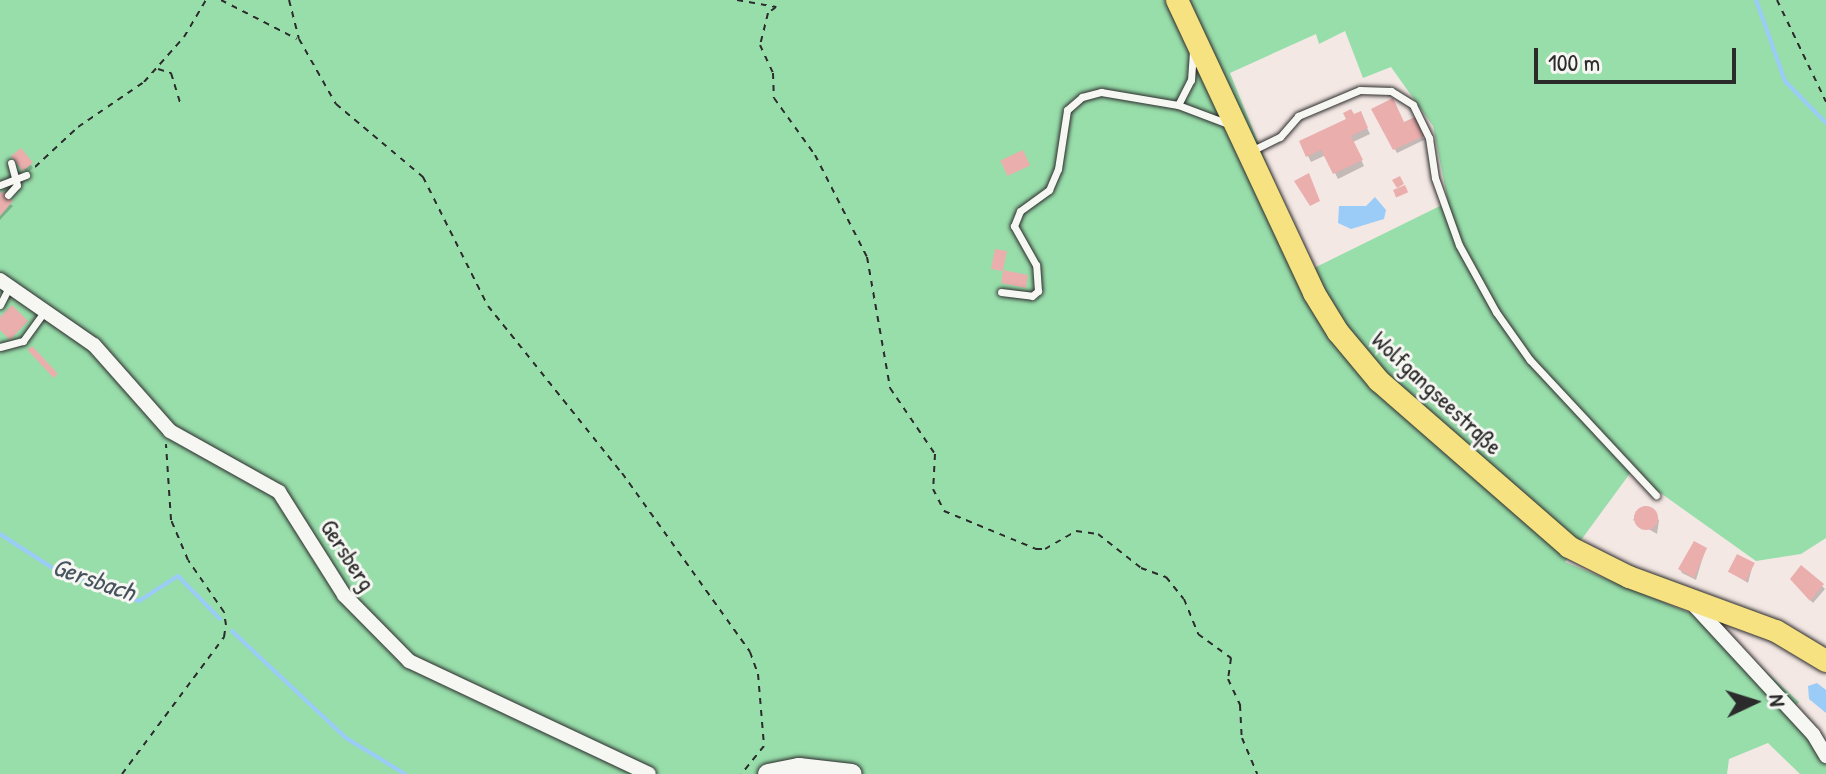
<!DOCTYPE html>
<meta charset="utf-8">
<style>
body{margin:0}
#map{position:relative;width:1826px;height:774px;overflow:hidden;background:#f4e8e4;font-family:"Patrick Hand",sans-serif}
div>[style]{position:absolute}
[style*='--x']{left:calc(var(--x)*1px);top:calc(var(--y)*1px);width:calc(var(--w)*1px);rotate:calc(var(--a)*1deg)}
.green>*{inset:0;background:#98deab}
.water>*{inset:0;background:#9accf7}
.shadow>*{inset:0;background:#0003}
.stream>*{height:4px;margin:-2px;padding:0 2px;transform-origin:2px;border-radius:2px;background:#9accf7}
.building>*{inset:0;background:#eaaead;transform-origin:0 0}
.round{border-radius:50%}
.path>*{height:2px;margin-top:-1px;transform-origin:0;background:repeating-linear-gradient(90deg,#2b2b2b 0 6px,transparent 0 12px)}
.roads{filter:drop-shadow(0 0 2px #2b2b2b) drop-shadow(0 0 2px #2b2b2b)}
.lane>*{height:7px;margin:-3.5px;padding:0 3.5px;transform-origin:3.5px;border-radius:3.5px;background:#f6f6f2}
.street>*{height:14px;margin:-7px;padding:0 7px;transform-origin:7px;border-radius:7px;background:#f6f6f2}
.secondary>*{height:20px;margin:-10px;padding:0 10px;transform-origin:10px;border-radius:10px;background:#f6f6f2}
.primary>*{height:22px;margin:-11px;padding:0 11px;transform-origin:11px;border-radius:11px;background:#f7e281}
span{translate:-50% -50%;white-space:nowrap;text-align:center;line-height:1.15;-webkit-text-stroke:6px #f6f6f2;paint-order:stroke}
.street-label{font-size:24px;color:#2b2b2b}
.water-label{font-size:26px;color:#47535e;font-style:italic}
.north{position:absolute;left:1714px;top:662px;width:80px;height:80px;-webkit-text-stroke:6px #f6f6f2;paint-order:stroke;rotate:86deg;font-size:22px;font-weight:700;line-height:32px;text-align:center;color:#2b2b2b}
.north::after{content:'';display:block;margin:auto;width:28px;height:36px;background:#2b2b2b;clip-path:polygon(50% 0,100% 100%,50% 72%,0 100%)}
.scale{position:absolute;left:1534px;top:48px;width:202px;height:36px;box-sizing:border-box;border:4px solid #2b2b2b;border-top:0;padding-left:10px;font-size:24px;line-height:28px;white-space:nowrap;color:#2b2b2b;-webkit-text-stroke:6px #f6f6f2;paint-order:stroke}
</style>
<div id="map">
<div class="green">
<i style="clip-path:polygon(evenodd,0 0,1826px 0,1826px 538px,1801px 554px,1756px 561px,1631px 472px,1565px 562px,1712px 622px,1799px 702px,1795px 707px,1826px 743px,1826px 774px,1800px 774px,1768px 743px,1729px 759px,1727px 774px,0 774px,0 0,1345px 31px,1363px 78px,1391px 67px,1433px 126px,1448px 202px,1310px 270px,1230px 73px,1316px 34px,1319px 44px,1345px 31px)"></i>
</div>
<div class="water">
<i style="clip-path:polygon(1375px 197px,1386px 210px,1384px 219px,1351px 229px,1338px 223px,1339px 206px,1366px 206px)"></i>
<i style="clip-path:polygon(1817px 683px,1826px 690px,1826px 713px,1809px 699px,1808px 686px)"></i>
</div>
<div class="shadow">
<i style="clip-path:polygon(1373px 110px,1404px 125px,1414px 120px,1424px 140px,1397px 153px)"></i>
<i style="clip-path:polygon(1353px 117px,1363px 120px,1370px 134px,1353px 142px,1364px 166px,1338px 179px,1326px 155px,1311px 162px,1301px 142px)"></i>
<i style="clip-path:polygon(21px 151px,33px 168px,27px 173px,16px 160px)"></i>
<i style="clip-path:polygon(0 197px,13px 206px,0 220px)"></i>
<i style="clip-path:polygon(1644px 506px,1659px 520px,1657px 534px,1633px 520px)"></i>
<i style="clip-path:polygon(1705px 550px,1696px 580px,1682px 573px,1680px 569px)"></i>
<i style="clip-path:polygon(1753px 564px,1748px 583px,1730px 572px)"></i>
<i style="clip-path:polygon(1794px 583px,1822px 586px,1825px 589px,1813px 603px)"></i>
</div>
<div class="stream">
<i style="--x:1756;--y:0;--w:86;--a:70.3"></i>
<i style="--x:1785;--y:81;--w:59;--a:45.7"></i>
<i style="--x:0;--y:534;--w:64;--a:32.9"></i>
<i style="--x:54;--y:569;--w:91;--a:20.6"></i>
<i style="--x:139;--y:601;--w:46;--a:-32.7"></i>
<i style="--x:178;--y:576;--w:60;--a:45.7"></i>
<i style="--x:232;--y:631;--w:156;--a:43.2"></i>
<i style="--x:346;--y:738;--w:69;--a:31.4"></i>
</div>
<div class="building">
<i style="clip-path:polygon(1393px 98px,1404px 122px,1415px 117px,1424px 136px,1393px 150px,1371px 109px)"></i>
<i style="clip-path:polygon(1351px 109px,1354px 114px,1361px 111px,1368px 128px,1351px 136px,1363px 160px,1333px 174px,1321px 150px,1306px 157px,1299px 141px,1346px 119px,1343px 113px)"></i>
<i style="left:21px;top:148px;width:19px;height:13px;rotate:51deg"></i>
<i style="left:1023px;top:150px;width:17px;height:25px;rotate:65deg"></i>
<i style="clip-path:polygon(1309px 173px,1320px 201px,1310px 206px,1294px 181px)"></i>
<i style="clip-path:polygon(1400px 176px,1404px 184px,1397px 188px,1392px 180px)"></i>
<i style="left:1405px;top:185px;width:8px;height:13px;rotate:67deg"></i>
<i style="clip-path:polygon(3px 191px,13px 201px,0 216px,0 194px)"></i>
<i style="clip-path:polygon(995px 249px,1007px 251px,1003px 270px,1028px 275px,1026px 288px,1001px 283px,1003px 271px,991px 269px)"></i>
<i style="clip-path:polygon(12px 305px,28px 321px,10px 340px,0 330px,0 317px)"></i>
<i style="left:32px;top:346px;width:38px;height:6px;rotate:47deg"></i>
<i class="round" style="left:1634px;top:506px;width:24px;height:24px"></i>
<i style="clip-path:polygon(1694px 541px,1707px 548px,1694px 578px,1678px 569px)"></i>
<i style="left:1737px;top:554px;width:20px;height:20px;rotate:27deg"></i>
<i style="clip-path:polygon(1801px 565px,1824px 584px,1810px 601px,1790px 579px)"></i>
</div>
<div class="path">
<i style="--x:221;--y:0;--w:85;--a:27.2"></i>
<i style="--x:289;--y:0;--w:40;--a:75.6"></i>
<i style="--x:299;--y:39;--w:75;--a:60.4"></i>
<i style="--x:336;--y:104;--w:114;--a:40"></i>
<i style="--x:423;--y:177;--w:144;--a:63.3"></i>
<i style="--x:488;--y:306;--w:214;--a:51.3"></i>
<i style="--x:622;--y:473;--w:220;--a:54.4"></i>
<i style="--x:750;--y:652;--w:23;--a:70"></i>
<i style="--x:758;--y:674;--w:72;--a:85.2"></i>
<i style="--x:764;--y:746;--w:36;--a:129"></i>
<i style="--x:737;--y:0;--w:40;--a:10"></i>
<i style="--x:776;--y:7;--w:10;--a:143"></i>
<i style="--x:768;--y:13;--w:33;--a:104"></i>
<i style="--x:760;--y:45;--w:31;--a:65"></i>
<i style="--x:773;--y:73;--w:25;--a:88"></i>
<i style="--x:774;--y:98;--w:70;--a:54.3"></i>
<i style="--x:815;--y:155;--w:114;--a:63"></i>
<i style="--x:867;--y:257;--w:133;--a:80"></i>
<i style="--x:890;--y:388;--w:80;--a:55.7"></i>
<i style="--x:935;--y:454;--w:35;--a:93"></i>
<i style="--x:933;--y:489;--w:25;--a:63"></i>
<i style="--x:944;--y:511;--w:100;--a:22.4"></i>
<i style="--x:1036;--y:549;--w:9;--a:0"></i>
<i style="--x:1045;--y:549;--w:36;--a:-30"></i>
<i style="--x:1076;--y:531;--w:22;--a:8"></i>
<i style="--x:1098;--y:534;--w:55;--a:38.3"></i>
<i style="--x:1141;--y:568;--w:27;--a:20"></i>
<i style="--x:1166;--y:577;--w:28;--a:51"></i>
<i style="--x:1184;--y:599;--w:38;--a:68"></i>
<i style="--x:1198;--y:634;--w:41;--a:36"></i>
<i style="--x:1231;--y:658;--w:21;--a:98"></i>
<i style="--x:1228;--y:679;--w:29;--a:65"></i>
<i style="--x:1240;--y:705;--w:33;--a:87"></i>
<i style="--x:1242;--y:738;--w:39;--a:67"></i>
<i style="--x:1777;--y:0;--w:113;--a:64.3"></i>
<i style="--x:158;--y:69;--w:14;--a:17"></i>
<i style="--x:171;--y:73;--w:34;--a:73"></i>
<i style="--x:35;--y:167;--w:59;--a:-42.9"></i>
<i style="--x:78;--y:127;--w:80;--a:-34.3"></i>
<i style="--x:144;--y:82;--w:60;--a:-48.4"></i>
<i style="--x:184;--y:37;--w:43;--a:-59.3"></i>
<i style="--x:122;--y:774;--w:171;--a:-53.3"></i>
<i style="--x:224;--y:637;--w:12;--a:-81"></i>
<i style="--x:226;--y:625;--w:13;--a:-99"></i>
<i style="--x:224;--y:612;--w:63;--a:-124.7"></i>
<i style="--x:188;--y:560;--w:43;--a:-113"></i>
<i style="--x:171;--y:520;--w:76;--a:-93.8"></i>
</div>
<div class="roads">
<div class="lane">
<i style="--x:1178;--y:105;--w:28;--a:-63"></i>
<i style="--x:1191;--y:80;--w:30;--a:-86"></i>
<i style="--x:1251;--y:151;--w:32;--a:-26"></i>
<i style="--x:1280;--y:137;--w:28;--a:-49"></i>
<i style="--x:1298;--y:116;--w:67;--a:-22.8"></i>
<i style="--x:1360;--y:90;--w:31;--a:2"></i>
<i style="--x:1391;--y:91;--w:26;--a:32"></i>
<i style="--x:1413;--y:105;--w:37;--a:64"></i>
<i style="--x:1429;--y:138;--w:40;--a:81.5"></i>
<i style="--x:1435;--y:178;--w:71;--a:70.3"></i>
<i style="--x:1459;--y:245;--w:77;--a:61.1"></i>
<i style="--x:1496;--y:312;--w:59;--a:54.7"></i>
<i style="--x:1530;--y:360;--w:185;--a:47"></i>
<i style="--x:0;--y:185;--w:28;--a:-21"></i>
<i style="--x:8;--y:195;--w:13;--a:-48"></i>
<i style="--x:17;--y:185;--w:23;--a:-105"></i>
<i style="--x:1001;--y:292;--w:31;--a:7"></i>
<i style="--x:1032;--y:296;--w:8;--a:-40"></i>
<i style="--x:1038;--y:291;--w:26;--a:-94"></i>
<i style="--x:1036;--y:265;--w:45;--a:-119.4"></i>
<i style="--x:1014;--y:226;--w:16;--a:-68"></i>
<i style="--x:1020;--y:211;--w:36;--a:-36"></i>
<i style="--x:1049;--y:190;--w:23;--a:-67"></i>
<i style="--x:1058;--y:169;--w:60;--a:-81.3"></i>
<i style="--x:1067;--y:110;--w:20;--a:-41"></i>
<i style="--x:1082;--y:97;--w:20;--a:-15"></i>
<i style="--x:1101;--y:92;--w:78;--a:9.6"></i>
<i style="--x:1178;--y:105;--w:57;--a:20.7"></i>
<i style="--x:0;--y:305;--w:20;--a:-63"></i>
<i style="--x:0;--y:347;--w:24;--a:-15"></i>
<i style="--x:23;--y:341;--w:37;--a:-54"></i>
</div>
<div class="street">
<i style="--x:0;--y:280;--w:114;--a:34.7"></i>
<i style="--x:94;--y:345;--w:115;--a:48.5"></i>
<i style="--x:170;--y:431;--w:125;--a:29.2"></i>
<i style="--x:279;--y:492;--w:122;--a:57.7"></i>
<i style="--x:344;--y:595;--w:93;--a:45.4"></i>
<i style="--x:409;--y:661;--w:265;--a:25.2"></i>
<i style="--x:1691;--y:602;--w:180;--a:47.3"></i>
<i style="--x:1813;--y:734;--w:26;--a:59"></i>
</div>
<div class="secondary">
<i style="--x:768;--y:774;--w:32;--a:-11"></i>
<i style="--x:799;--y:768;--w:53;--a:6.5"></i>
</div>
<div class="primary">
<i style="--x:1177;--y:0;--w:323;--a:64.9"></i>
<i style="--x:1314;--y:293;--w:46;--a:58.4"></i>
<i style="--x:1338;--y:332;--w:64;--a:50.1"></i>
<i style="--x:1379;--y:381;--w:252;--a:41.1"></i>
<i style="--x:1569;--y:547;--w:67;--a:26.6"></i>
<i style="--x:1629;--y:577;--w:157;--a:20.2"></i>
<i style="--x:1776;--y:631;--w:58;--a:31"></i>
</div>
</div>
<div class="street-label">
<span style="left:1437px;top:393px;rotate:43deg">Wolfgangseestraße</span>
<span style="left:348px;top:555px;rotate:57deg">Gersberg</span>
</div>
<div class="water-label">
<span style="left:94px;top:579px;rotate:19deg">Gersbach</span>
</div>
<div class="north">N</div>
<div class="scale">100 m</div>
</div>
